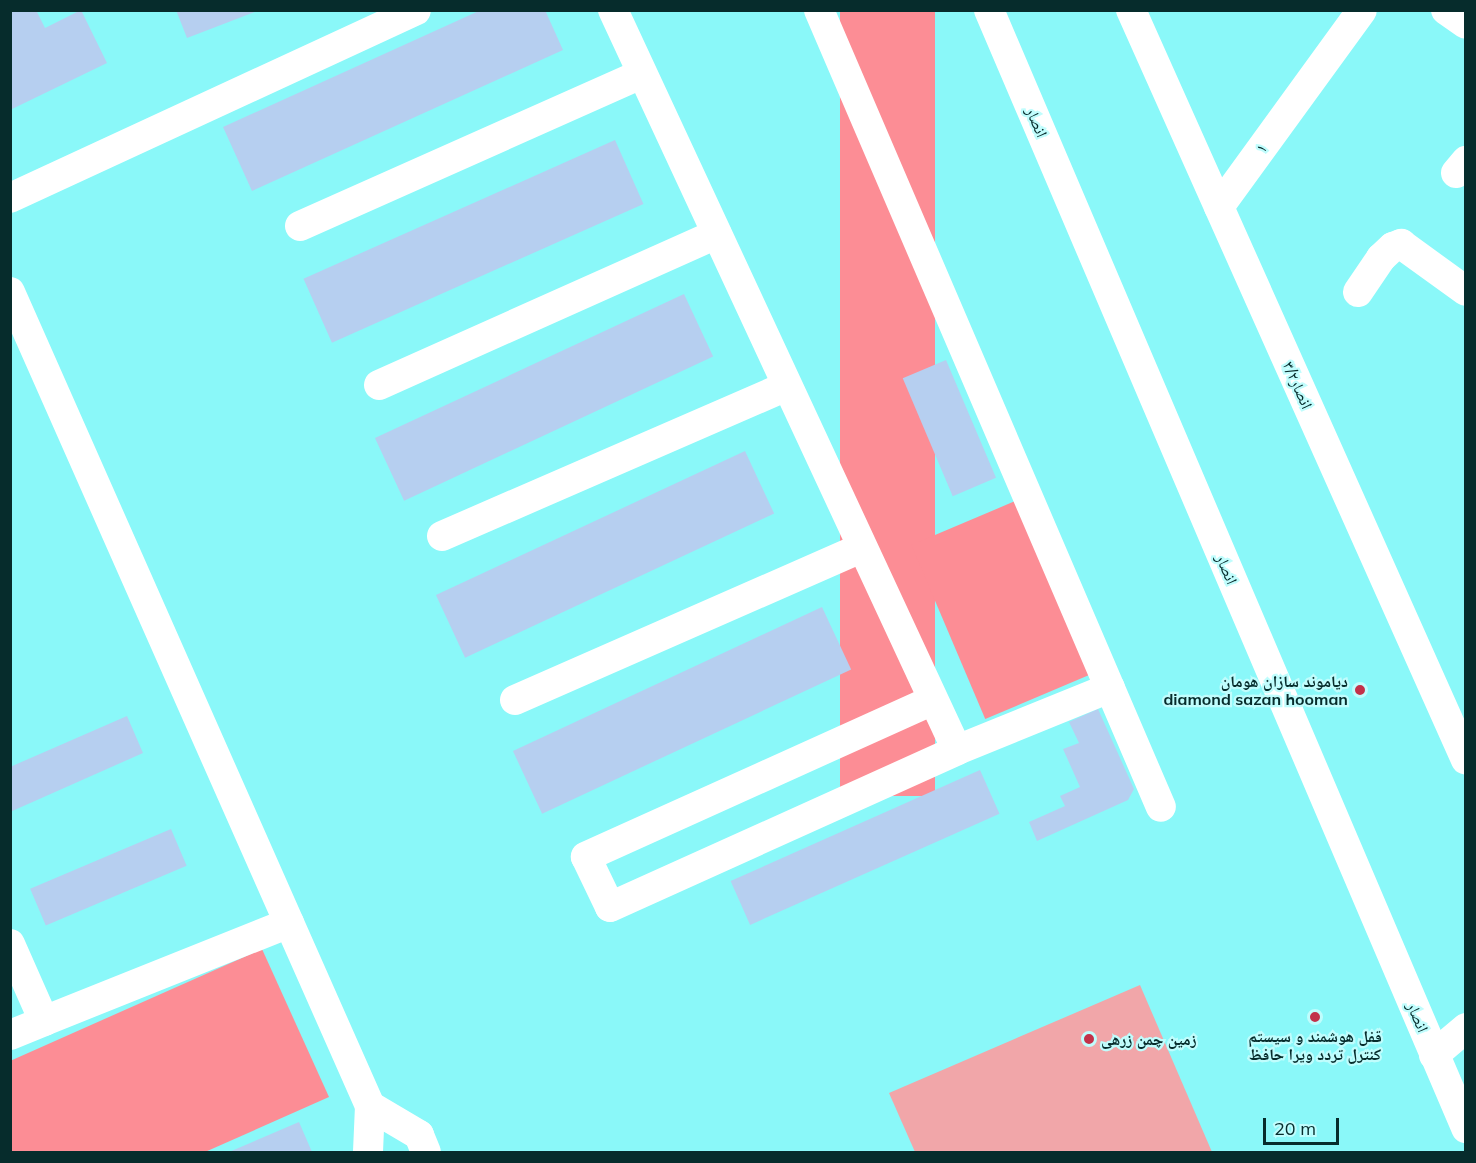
<!DOCTYPE html>
<meta charset="utf-8">
<style>
body{margin:0}
#map{position:relative;width:1476px;height:1163px;overflow:hidden;background:#8af8f9;font-family:Mulish,"Noto Naskh Arabic",sans-serif}
div>[style]{position:absolute}
[style*='--x']{left:calc(var(--x)*1px);top:calc(var(--y)*1px);width:calc(var(--w)*1px);rotate:calc(var(--a)*1deg)}
.green>*{inset:0;background:#f1a6a9}
.forest>*{inset:0;background:#fc8d95;transform-origin:0 0}
.building>*{inset:0;background:#b6cff0;transform-origin:0 0}
.minor>*{height:30px;margin:-15px;padding:0 15px;transform-origin:15px;border-radius:15px;background:#fff}
.dots>*{width:16px;height:16px;translate:-50% -50%;box-sizing:border-box;border:3px solid #c0fdfd;border-radius:50%}
span{translate:-50% -50%;white-space:nowrap;text-align:center;line-height:1.15;-webkit-text-stroke:4.5px #c0fdfd;paint-order:stroke}
.street-label{font-size:16px;color:#062c2c}
.poi-label{font-size:16px;color:#062c2c;font-weight:700}
.right{translate:-100% -50%;text-align:right}
.left{translate:0 -50%;text-align:left}
.frame{position:absolute;inset:0;border:12px solid #062c2c;pointer-events:none}
.scale{position:absolute;left:1263px;top:1118px;width:76px;height:27px;box-sizing:border-box;border:3px solid #062c2c;border-top:0;padding-left:8px;font-size:18px;line-height:21px;white-space:nowrap;color:#062c2c;-webkit-text-stroke:4px #c0fdfd;paint-order:stroke}
</style>
<div id="map">
<div class="green">
<i style="clip-path:polygon(1140px 985px,1212px 1152px,915px 1152px,889px 1093px)"></i>
</div>
<div class="forest">
<i style="left:840px;top:11px;width:95px;height:785px"></i>
<i style="left:1020px;top:499px;width:189px;height:118px;rotate:67deg"></i>
<i style="clip-path:polygon(262px 949px,329px 1097px,205px 1152px,11px 1152px,10px 1061px)"></i>
</div>
<div class="building">
<i style="clip-path:polygon(36px 10px,45px 28px,81px 10px,107px 63px,10px 110px,10px 12px)"></i>
<i style="clip-path:polygon(176px 10px,257px 10px,257px 11px,187px 38px)"></i>
<i style="clip-path:polygon(481px 10px,545px 10px,563px 50px,252px 191px,223px 127px)"></i>
<i style="left:615px;top:140px;width:70px;height:341px;rotate:66deg"></i>
<i style="left:684px;top:294px;width:69px;height:341px;rotate:65deg"></i>
<i style="left:946px;top:360px;width:128px;height:47px;rotate:67deg"></i>
<i style="left:745px;top:451px;width:69px;height:341px;rotate:65deg"></i>
<i style="left:822px;top:607px;width:69px;height:341px;rotate:65deg"></i>
<i style="clip-path:polygon(1098px 709px,1134px 789px,1128px 800px,1037px 841px,1029px 822px,1065px 806px,1060px 796px,1080px 787px,1063px 749px,1079px 743px,1069px 722px)"></i>
<i style="clip-path:polygon(127px 716px,143px 753px,10px 812px,10px 767px)"></i>
<i style="left:980px;top:770px;width:48px;height:273px;rotate:66deg"></i>
<i style="left:171px;top:829px;width:40px;height:153px;rotate:67deg"></i>
<i style="clip-path:polygon(299px 1122px,312px 1152px,229px 1152px)"></i>
</div>
<div class="minor">
<i style="--x:613;--y:10;--w:816;--a:65.07"></i>
<i style="--x:957;--y:750;--w:165;--a:-22.1"></i>
<i style="--x:819;--y:10;--w:867;--a:66.78"></i>
<i style="--x:989;--y:10;--w:1216;--a:66.89"></i>
<i style="--x:1131;--y:10;--w:821;--a:65.93"></i>
<i style="--x:1446;--y:10;--w:24;--a:35"></i>
<i style="--x:1456;--y:173;--w:16;--a:-50"></i>
<i style="--x:10;--y:198;--w:447;--a:-24.8"></i>
<i style="--x:1219;--y:207;--w:243;--a:-54"></i>
<i style="--x:300;--y:226;--w:374;--a:-24"></i>
<i style="--x:10;--y:292;--w:890;--a:66.14"></i>
<i style="--x:370;--y:1106;--w:46;--a:92.5"></i>
<i style="--x:1358;--y:292;--w:41;--a:-55.9"></i>
<i style="--x:1381;--y:258;--w:16;--a:-43"></i>
<i style="--x:1393;--y:247;--w:9;--a:-21"></i>
<i style="--x:1401;--y:244;--w:80;--a:35.9"></i>
<i style="--x:379;--y:385;--w:370;--a:-24.1"></i>
<i style="--x:442;--y:536;--w:376;--a:-23.5"></i>
<i style="--x:515;--y:700;--w:378;--a:-23.7"></i>
<i style="--x:933;--y:700;--w:381;--a:155.7"></i>
<i style="--x:586;--y:857;--w:55;--a:64.4"></i>
<i style="--x:610;--y:907;--w:381;--a:-24.3"></i>
<i style="--x:10;--y:944;--w:84;--a:66.2"></i>
<i style="--x:44;--y:1021;--w:264;--a:-21.8"></i>
<i style="--x:10;--y:1035;--w:37;--a:-22"></i>
<i style="--x:1434;--y:1055;--w:42;--a:-40.2"></i>
<i style="--x:370;--y:1106;--w:57;--a:30.6"></i>
<i style="--x:419;--y:1135;--w:18;--a:68"></i>
</div>
<div class="dots">
<i style="left:1360px;top:690px;background:#c2314a"></i>
<i style="left:1315px;top:1017px;background:#c2314a"></i>
<i style="left:1089px;top:1039px;background:#c2314a"></i>
</div>
<div class="street-label">
<span style="left:1037px;top:122px;rotate:67deg">انصار</span>
<span style="left:1261px;top:148px;rotate:-54deg">۱</span>
<span style="left:1298px;top:385px;rotate:66deg">انصار۳/۲</span>
<span style="left:1227px;top:569px;rotate:67deg">انصار</span>
<span style="left:1418px;top:1017px;rotate:67deg">انصار</span>
</div>
<div class="poi-label">
<span class="right" style="left:1348px;top:690px">دیاموند سازان هومان<br>diamond sazan hooman</span>
<span style="left:1315px;top:1045px">قفل هوشمند و سیستم<br>کنترل تردد ویرا حافظ</span>
<span class="left" style="left:1101px;top:1039px">زمین چمن زرهی</span>
</div>
<div class="frame"></div>
<div class="scale">20 m</div>
</div>
